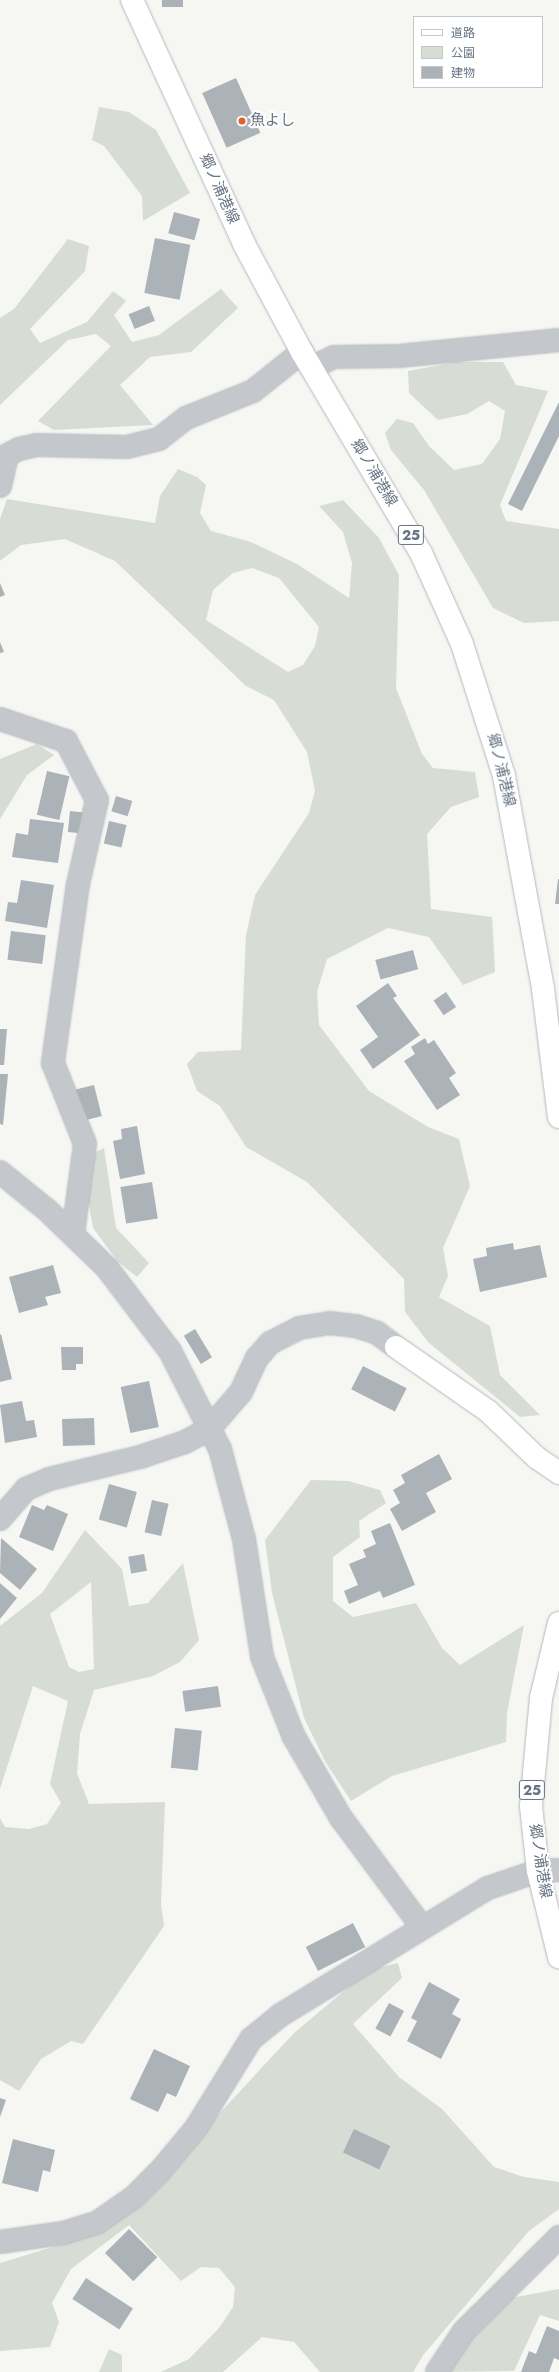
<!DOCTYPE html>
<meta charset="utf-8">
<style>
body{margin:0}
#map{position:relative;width:559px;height:2372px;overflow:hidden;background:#f6f6f3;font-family:Jost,"Noto Sans JP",sans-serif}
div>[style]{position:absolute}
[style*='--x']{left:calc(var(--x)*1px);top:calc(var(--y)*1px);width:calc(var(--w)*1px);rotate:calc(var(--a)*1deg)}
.green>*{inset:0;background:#d7ddd4}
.building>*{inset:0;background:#abb2b8;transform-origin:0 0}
.roads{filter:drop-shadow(0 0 1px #b4b9be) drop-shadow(0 0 1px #b4b9be)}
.street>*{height:22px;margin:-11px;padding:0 11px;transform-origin:11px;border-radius:11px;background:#c4c7cb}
.secondary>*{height:22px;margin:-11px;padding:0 11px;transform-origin:11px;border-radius:11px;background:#fff}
.primary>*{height:22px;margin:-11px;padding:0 11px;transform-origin:11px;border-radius:11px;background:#fff}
.dots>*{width:11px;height:11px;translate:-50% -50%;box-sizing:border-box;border:2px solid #fff;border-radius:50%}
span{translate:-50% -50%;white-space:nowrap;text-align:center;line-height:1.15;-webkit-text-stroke:4px #fff;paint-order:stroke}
.shield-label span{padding:1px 3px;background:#fff;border:1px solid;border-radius:3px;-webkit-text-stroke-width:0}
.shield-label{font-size:14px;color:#657484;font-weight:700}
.poi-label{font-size:15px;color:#657484}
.left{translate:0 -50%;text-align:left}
.street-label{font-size:15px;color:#657484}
.legend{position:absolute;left:413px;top:16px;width:130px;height:72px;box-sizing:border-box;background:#fff;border:1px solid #c1c7ce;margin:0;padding:5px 7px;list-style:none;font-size:12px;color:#657484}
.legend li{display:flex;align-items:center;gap:8px;height:20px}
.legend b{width:20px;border:1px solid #c1c7ce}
</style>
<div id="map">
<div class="green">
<i style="clip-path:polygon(99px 107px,129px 112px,156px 130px,190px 193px,143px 221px,142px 196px,104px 146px,92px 140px)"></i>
<i style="clip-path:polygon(68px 239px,89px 246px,85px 271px,30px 329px,40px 343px,87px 322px,113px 291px,126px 301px,114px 315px,132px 342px,159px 335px,221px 289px,238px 308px,191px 352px,150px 357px,120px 385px,153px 425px,54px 430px,38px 421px,111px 346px,96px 334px,68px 340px,0 405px,0 318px,14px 309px)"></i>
<i style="clip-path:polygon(456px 362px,503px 362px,516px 385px,548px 391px,500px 505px,506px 521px,559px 529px,559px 621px,524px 623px,493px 608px,424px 490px,391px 450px,385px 433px,397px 419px,413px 423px,429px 446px,454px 470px,482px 464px,500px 439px,505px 411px,489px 401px,467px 414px,438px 420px,409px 393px,408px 371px)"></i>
<i style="clip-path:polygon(evenodd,178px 469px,197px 477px,206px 485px,200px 513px,211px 531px,251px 542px,297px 564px,349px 598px,352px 563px,343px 532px,319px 506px,343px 500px,379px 538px,399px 575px,396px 688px,422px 754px,433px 768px,475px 772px,479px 797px,451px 807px,427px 834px,431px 909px,492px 917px,495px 972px,463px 985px,429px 937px,388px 928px,327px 959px,317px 992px,319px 1025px,369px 1091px,428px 1127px,459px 1139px,470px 1186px,443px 1248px,448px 1276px,439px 1297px,490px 1326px,500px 1375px,540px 1415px,520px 1417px,429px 1343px,405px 1312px,404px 1279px,307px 1182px,246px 1147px,220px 1106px,197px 1091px,187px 1064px,198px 1052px,241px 1050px,246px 935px,255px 895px,309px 813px,315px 791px,307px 752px,274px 700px,246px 686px,115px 561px,65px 539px,21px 545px,0 561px,0 519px,7px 499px,155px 523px,160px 496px,178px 469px,252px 568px,279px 578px,319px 627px,315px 646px,303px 665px,288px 672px,206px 620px,213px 590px,233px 573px,252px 568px)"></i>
<i style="clip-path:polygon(37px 744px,54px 755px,27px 775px,0 819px,0 759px)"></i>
<i style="clip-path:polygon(104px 1148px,116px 1228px,149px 1263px,137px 1277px,118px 1262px,93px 1228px,88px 1200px,90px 1155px)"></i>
<i style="clip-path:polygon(311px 1480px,348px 1481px,380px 1490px,386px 1503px,359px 1521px,360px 1537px,333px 1557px,333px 1601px,353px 1617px,416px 1603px,442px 1648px,460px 1665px,524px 1625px,507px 1713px,506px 1742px,392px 1776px,351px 1801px,326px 1763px,304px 1718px,272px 1593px,265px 1540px)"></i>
<i style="clip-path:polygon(evenodd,85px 1530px,122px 1569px,129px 1606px,148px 1603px,183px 1563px,199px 1640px,180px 1662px,153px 1676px,94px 1690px,80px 1734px,77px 1773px,89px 1804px,165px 1802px,161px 1904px,164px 1926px,83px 2044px,71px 2041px,41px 2059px,19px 2091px,0 2080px,0 1818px,5px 1827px,29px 1829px,47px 1824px,61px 1803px,50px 1784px,68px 1701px,33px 1686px,0 1789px,0 1626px,42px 1593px,85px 1530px,91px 1582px,94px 1669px,79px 1672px,69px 1667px,50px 1614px,91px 1582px)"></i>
<i style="clip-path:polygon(398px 1963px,402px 1978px,353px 2024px,399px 2077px,442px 2109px,494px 2167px,524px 2177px,559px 2182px,559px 2209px,529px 2231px,424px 2354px,413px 2372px,320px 2372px,294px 2342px,262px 2337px,223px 2372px,161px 2372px,189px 2359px,219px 2328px,233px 2307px,235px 2287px,219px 2268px,201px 2267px,181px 2281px,129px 2225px,71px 2269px,52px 2303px,59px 2322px,50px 2347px,0 2351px,0 2263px,85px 2237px,203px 2131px,294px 2033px,369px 1970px)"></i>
<i style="clip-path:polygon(559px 2289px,559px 2321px,540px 2315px,514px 2371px,445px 2372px,460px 2346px,506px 2299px)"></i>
<i style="clip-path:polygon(109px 2349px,122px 2355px,122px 2372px,99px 2372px)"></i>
</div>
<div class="building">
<i style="left:162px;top:0;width:21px;height:7px"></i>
<i style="left:236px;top:78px;width:60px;height:37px;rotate:66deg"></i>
<i style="left:174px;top:212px;width:27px;height:22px;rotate:15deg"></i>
<i style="left:155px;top:238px;width:36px;height:56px;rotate:11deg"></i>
<i style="left:149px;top:306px;width:16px;height:22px;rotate:68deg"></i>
<i style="clip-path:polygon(559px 402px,559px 436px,522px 511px,508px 504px)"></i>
<i style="clip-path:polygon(0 583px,5px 595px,0 597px)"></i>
<i style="clip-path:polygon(0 642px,4px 652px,0 653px)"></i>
<i style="left:47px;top:771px;width:23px;height:45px;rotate:13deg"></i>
<i style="left:116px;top:796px;width:17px;height:16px;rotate:17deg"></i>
<i style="left:70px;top:811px;width:18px;height:21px;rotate:6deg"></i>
<i style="clip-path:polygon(30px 819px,64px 823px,58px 863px,12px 857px,16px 833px,28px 835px)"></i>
<i style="left:109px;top:821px;width:18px;height:23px;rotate:13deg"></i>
<i style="clip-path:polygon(558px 879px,559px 879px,559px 904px,555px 904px)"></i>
<i style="clip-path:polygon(21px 880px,54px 885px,47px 928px,5px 921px,8px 902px,17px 903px)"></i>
<i style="left:11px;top:931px;width:35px;height:29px;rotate:7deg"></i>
<i style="left:413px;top:950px;width:20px;height:39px;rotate:75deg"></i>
<i style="clip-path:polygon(388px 983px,397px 996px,393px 998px,420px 1035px,373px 1069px,360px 1050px,378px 1037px,356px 1006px)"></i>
<i style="left:446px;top:992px;width:18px;height:15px;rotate:56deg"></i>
<i style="clip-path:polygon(0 1029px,7px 1029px,4px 1065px,0 1065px)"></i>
<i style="clip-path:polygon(425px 1038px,428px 1044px,434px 1040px,456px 1073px,449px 1078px,460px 1095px,437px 1110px,404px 1061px,415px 1054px,411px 1047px)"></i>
<i style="clip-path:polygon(0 1074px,8px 1074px,3px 1125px,0 1124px)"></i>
<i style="left:94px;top:1085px;width:32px;height:21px;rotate:76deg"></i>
<i style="clip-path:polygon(137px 1126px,145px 1174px,120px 1179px,113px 1141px,122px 1139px,121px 1129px)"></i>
<i style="left:152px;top:1182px;width:37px;height:32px;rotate:81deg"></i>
<i style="clip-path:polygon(513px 1243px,514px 1250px,540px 1245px,547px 1277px,480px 1292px,473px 1259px,487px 1256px,486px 1248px)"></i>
<i style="clip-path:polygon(53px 1265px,61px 1293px,45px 1297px,48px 1305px,19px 1313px,9px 1277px)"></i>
<i style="left:195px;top:1329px;width:33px;height:13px;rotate:59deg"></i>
<i style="clip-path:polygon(1px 1334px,12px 1379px,0 1382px,0 1335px)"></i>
<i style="clip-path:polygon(61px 1347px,83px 1347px,83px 1364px,76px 1364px,76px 1370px,62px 1370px)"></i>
<i style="left:363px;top:1366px;width:49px;height:26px;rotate:27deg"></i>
<i style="left:149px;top:1381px;width:47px;height:29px;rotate:78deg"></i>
<i style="clip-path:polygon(22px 1401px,26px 1421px,34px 1420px,37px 1437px,5px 1443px,0 1405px)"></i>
<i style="left:94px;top:1418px;width:27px;height:32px;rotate:88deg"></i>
<i style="clip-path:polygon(439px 1454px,452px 1479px,426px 1493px,436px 1512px,402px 1531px,390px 1509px,400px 1503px,393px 1490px,405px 1483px,401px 1475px)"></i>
<i style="left:109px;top:1484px;width:29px;height:37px;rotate:16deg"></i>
<i style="left:152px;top:1500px;width:17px;height:33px;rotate:13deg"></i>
<i style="clip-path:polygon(32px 1505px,44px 1510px,47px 1505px,68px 1514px,53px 1551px,19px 1537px)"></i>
<i style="clip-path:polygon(390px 1523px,415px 1585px,383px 1598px,380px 1591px,349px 1604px,344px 1591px,358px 1585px,349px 1564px,366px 1557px,363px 1550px,376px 1544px,371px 1531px)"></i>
<i style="clip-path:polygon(1px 1538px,37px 1569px,20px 1590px,0 1573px)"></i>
<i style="left:144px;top:1554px;width:17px;height:16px;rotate:80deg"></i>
<i style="clip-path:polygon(0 1583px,17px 1598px,0 1619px)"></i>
<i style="left:218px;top:1686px;width:21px;height:36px;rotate:82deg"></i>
<i style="left:175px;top:1728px;width:27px;height:40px;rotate:6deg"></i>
<i style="left:353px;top:1923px;width:27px;height:53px;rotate:63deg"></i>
<i style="clip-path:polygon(429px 1982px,460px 1999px,452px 2014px,461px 2019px,441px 2059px,407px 2041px,417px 2021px,411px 2018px)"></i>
<i style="left:389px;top:2003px;width:17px;height:29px;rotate:28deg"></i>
<i style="clip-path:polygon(154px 2049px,190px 2066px,176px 2097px,167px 2093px,158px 2112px,130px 2099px)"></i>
<i style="clip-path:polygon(0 2098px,6px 2100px,0 2117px)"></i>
<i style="left:354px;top:2129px;width:40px;height:26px;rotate:25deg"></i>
<i style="clip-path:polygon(13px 2139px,55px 2150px,50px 2172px,43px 2170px,38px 2192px,2px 2183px)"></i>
<i style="left:129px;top:2229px;width:40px;height:34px;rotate:45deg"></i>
<i style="left:86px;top:2278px;width:56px;height:25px;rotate:33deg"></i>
<i style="clip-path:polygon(547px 2326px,559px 2331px,559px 2360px,554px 2358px,549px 2372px,521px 2372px,529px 2351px,536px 2354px)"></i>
</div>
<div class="roads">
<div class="street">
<i style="--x:311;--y:368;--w:25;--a:-26"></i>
<i style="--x:334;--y:357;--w:65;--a:-0.9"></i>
<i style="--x:399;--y:356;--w:161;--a:-5.7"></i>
<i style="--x:0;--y:459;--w:21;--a:-28"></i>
<i style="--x:19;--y:449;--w:18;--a:-13"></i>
<i style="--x:37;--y:445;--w:90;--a:1.3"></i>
<i style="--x:127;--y:447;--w:33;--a:-14"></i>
<i style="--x:159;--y:439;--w:34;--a:-38"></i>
<i style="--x:186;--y:418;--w:72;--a:-21.9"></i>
<i style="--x:253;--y:391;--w:63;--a:-38.5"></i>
<i style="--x:0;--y:486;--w:28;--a:-77"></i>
<i style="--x:0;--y:719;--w:70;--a:18.4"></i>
<i style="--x:66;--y:741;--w:67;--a:62.3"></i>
<i style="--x:97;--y:800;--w:86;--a:102.7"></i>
<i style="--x:78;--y:884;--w:181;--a:98"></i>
<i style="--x:53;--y:1063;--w:87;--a:68.4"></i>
<i style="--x:85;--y:1144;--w:91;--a:97.6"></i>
<i style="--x:0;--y:1172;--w:60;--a:39"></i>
<i style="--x:47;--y:1210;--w:83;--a:44"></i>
<i style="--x:107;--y:1268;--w:104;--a:52.8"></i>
<i style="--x:170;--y:1351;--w:110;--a:63"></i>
<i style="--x:220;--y:1449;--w:93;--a:75.1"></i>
<i style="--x:244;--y:1539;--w:119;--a:81.3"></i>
<i style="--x:262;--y:1657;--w:86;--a:68.2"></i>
<i style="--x:294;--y:1737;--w:94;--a:59.9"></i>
<i style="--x:341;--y:1818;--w:136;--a:53.4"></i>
<i style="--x:0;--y:1519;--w:40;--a:-49"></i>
<i style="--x:26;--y:1489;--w:25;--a:-23"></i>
<i style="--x:49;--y:1479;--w:94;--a:-13.6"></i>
<i style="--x:140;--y:1457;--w:47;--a:-18.4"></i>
<i style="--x:185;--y:1442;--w:27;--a:-28"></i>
<i style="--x:209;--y:1429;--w:49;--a:-49.1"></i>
<i style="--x:241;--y:1392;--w:38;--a:-65"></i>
<i style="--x:257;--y:1358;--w:20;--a:-49"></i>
<i style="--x:270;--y:1343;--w:33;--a:-27"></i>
<i style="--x:299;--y:1328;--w:31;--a:-9"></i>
<i style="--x:330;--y:1323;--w:26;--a:7"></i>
<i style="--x:356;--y:1326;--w:22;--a:18"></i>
<i style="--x:377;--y:1333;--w:24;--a:36"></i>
<i style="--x:0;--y:2242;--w:64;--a:-8.1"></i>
<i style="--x:63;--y:2233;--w:37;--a:-17"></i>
<i style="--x:98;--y:2222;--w:44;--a:-34.8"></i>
<i style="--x:134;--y:2197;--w:38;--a:-45"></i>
<i style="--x:161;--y:2170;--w:55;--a:-50.2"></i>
<i style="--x:196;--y:2128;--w:105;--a:-58.3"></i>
<i style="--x:251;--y:2039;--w:36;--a:-39"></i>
<i style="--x:279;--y:2016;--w:245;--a:-31.5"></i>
<i style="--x:488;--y:1888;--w:53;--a:-18.8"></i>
<i style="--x:538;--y:1871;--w:21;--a:-3"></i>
<i style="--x:437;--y:2372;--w:49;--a:-56.6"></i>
<i style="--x:464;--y:2331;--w:134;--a:-44.7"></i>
</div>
<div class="secondary">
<i style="--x:396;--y:1347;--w:112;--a:34.8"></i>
<i style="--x:488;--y:1411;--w:68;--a:43.8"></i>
<i style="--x:537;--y:1458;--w:27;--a:34"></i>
</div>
<div class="primary">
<i style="--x:132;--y:0;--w:268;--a:65.3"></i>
<i style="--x:244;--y:244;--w:123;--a:61.8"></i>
<i style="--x:302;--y:352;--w:234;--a:59.4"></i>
<i style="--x:421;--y:553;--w:100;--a:65.7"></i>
<i style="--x:462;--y:644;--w:139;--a:72.3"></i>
<i style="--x:504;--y:776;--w:217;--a:79.6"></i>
<i style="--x:543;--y:989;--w:129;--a:82.9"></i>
<i style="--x:559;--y:1623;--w:77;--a:103.5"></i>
<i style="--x:541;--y:1698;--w:108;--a:95.3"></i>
<i style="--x:531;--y:1806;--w:65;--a:83.9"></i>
<i style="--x:538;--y:1871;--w:89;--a:76.3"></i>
</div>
</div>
<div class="dots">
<i style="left:242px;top:121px;background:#e26227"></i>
</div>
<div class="shield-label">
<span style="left:411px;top:535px">25</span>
<span style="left:532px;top:1790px">25</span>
</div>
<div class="poi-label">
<span class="left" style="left:250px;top:121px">魚よし</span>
</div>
<div class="street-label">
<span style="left:219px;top:189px;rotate:66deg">郷ノ浦港線</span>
<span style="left:374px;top:473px;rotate:59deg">郷ノ浦港線</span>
<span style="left:501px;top:770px;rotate:76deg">郷ノ浦港線</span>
<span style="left:540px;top:1861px;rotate:81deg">郷ノ浦港線</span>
</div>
<ul class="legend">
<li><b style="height:5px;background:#fff"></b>道路</li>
<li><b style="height:11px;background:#d7ddd4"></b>公園</li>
<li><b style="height:11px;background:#abb2b8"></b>建物</li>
</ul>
</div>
